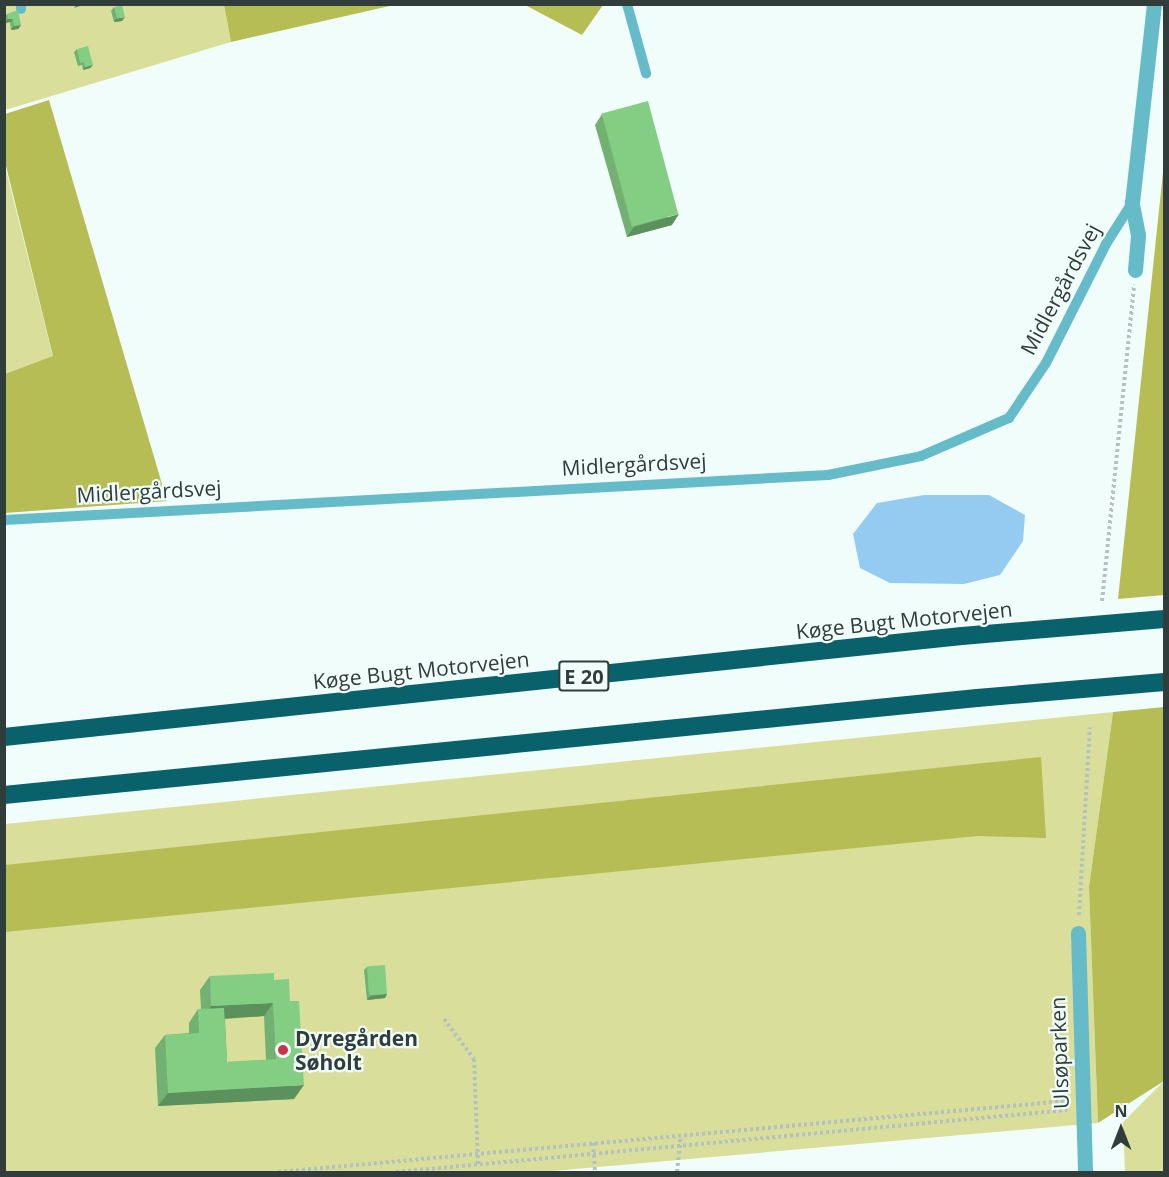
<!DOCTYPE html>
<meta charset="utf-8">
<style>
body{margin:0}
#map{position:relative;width:1169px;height:1177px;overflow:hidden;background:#f1fdfa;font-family:"Open Sans",sans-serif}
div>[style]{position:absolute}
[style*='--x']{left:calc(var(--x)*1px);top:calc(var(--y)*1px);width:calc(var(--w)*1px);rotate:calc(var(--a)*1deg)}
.green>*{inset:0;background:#d9df9a}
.forest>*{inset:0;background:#b7bd55}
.water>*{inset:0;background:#96cbf1}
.path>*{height:4px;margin-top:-2px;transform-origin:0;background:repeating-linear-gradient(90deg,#b5c1be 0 3px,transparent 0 6px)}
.lane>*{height:10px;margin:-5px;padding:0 5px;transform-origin:5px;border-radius:5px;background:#66bbc8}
.street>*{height:15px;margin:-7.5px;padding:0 7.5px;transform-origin:7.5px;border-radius:7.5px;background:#66bbc8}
.highway>*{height:18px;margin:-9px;padding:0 9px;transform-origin:9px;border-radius:9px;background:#08616b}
.wall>*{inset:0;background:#72b172}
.shaded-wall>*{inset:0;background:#5c905c}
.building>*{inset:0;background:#84ce84;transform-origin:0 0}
.dots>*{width:16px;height:16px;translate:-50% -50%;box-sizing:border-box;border:3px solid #f1fdfa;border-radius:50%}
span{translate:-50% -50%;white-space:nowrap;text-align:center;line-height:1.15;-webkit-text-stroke:4.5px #f1fdfa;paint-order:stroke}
.shield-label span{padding:2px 4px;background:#f1fdfa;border:2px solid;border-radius:4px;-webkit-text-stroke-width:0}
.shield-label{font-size:20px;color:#313d3a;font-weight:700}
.street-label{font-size:21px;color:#313d3a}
.poi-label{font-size:21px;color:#313d3a;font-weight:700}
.left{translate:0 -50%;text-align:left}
.frame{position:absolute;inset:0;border:6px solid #313d3a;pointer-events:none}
.north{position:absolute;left:1091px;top:1099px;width:60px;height:60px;-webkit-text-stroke:4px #f1fdfa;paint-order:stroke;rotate:0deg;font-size:16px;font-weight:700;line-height:24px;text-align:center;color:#313d3a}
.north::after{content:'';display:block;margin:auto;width:21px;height:27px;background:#313d3a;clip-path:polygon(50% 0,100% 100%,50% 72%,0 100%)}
</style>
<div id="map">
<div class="green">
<i style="clip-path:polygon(5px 5px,224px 5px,231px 42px,5px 110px)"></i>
<i style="clip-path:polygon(4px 162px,53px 357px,5px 374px,4px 373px)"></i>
<i style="clip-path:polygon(1113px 712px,1089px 887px,1098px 1123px,541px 1172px,5px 1172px,5px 824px)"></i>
<i style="clip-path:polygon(1164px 1081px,1164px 1172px,1125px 1172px,1123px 1122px)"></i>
</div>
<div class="forest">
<i style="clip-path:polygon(224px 5px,224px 4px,394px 5px,231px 42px)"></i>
<i style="clip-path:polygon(525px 5px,603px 4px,603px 5px,582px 35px)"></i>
<i style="clip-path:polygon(49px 100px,167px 501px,5px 513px,5px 374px,53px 356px,5px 162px,5px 114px)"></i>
<i style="clip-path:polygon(1164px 163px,1164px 595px,1118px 599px)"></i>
<i style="clip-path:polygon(1164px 707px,1164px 1081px,1098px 1123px,1089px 887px,1113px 712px)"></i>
<i style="clip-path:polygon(1041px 757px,1046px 838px,978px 836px,5px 932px,5px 865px)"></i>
</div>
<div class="water">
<i style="clip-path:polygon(924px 495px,989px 495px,1025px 515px,1023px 541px,1000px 575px,964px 584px,890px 583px,860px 568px,853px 534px,877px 503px)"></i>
</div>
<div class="path">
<i style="--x:1102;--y:601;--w:318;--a:-84.2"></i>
<i style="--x:1079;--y:915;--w:188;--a:-86.7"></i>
<i style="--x:444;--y:1019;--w:50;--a:53.1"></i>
<i style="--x:474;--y:1059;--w:106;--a:87.8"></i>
<i style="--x:593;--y:1143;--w:29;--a:86"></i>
<i style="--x:278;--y:1172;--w:791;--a:-5.15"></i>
<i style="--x:396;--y:1172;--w:674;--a:-5.28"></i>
<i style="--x:677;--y:1172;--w:36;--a:-84"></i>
</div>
<div class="lane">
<i style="--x:21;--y:4;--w:5;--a:90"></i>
<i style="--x:627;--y:4;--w:72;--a:74.6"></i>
<i style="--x:4;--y:520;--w:825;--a:-3.13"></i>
<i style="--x:828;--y:475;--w:95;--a:-11.5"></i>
<i style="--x:921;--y:456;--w:96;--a:-23.4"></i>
<i style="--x:1009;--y:418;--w:66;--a:-56.1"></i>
<i style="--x:1046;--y:363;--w:133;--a:-63.2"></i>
<i style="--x:1106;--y:244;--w:49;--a:-57.6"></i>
</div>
<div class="street">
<i style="--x:1135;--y:270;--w:35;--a:-85"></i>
<i style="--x:1138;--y:235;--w:33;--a:-101"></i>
<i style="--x:1132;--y:203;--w:200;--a:-83.7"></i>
<i style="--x:1078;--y:933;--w:239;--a:88.3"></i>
</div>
<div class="highway">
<i style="--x:4;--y:737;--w:963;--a:-6.02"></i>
<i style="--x:962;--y:636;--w:203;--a:-4.8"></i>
<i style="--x:4;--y:795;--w:978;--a:-5.69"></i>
<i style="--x:977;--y:698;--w:188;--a:-4.9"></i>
</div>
<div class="wall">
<i style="clip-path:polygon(114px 7px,122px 21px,114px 22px,111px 11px)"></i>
<i style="clip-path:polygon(7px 14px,21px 25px,18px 29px,11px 30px,10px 22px,5px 23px,4px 17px)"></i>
<i style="clip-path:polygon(77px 49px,93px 65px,90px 68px,83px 70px,82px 65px,78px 66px,74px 52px)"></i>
<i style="clip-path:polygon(602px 114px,672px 225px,627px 237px,595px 125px)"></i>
<i style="clip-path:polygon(367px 967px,387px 994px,385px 998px,367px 1000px,364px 970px)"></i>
<i style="clip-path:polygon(evenodd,210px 976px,274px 980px,294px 1099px,158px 1106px,155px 1048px,165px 1035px,189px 1033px,189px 1023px,198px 1009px,201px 1009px,200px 990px,210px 976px,264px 1016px,266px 1060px,227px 1062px,225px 1019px,264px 1016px)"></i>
</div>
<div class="shaded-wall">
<i style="clip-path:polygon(77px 4px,86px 4px,74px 8px)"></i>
<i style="clip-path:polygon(125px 17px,122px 21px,114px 22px,116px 19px)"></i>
<i style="clip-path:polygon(8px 19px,13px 19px,10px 22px,5px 23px)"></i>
<i style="clip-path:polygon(21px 25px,18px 29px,11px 30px,14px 26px)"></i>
<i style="clip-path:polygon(93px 65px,90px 68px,83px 70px,85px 67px)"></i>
<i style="clip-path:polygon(679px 214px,672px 225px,627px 237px,634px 227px)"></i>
<i style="clip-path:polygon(387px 994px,385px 998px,367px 1000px,370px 996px)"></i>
<i style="clip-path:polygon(273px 1003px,264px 1016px,202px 1020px,211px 1006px)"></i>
<i style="clip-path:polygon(304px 1085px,294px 1099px,158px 1106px,168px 1093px)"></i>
</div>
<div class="building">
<i style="left:122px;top:5px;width:12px;height:8px;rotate:76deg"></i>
<i style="clip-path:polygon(18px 10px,21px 25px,14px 26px,13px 19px,8px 19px,7px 14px)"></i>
<i style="clip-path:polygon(88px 46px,93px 65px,85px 67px,84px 62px,80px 63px,77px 49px)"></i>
<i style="left:648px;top:101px;width:117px;height:48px;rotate:75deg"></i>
<i style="left:385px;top:965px;width:29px;height:18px;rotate:86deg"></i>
<i style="clip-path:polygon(274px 973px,274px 980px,289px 979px,290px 1001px,299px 1001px,304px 1085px,168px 1093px,165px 1035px,199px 1033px,198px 1009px,224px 1008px,227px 1062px,276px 1059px,273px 1003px,211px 1006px,210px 976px)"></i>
</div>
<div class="dots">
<i style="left:283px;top:1050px;background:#c6354c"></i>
</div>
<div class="shield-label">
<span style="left:584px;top:676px">E 20</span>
</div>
<div class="street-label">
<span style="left:1060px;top:289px;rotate:-62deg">Midlergårdsvej</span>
<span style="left:634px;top:464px;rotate:-3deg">Midlergårdsvej</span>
<span style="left:149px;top:491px;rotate:-3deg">Midlergårdsvej</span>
<span style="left:904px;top:620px;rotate:-6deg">Køge Bugt Motorvejen</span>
<span style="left:421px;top:670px;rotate:-6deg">Køge Bugt Motorvejen</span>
<span style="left:1059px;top:1053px;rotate:-92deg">Ulsøparken</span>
</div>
<div class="poi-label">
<span class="left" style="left:295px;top:1050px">Dyregården<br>Søholt</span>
</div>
<div class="frame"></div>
<div class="north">N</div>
</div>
